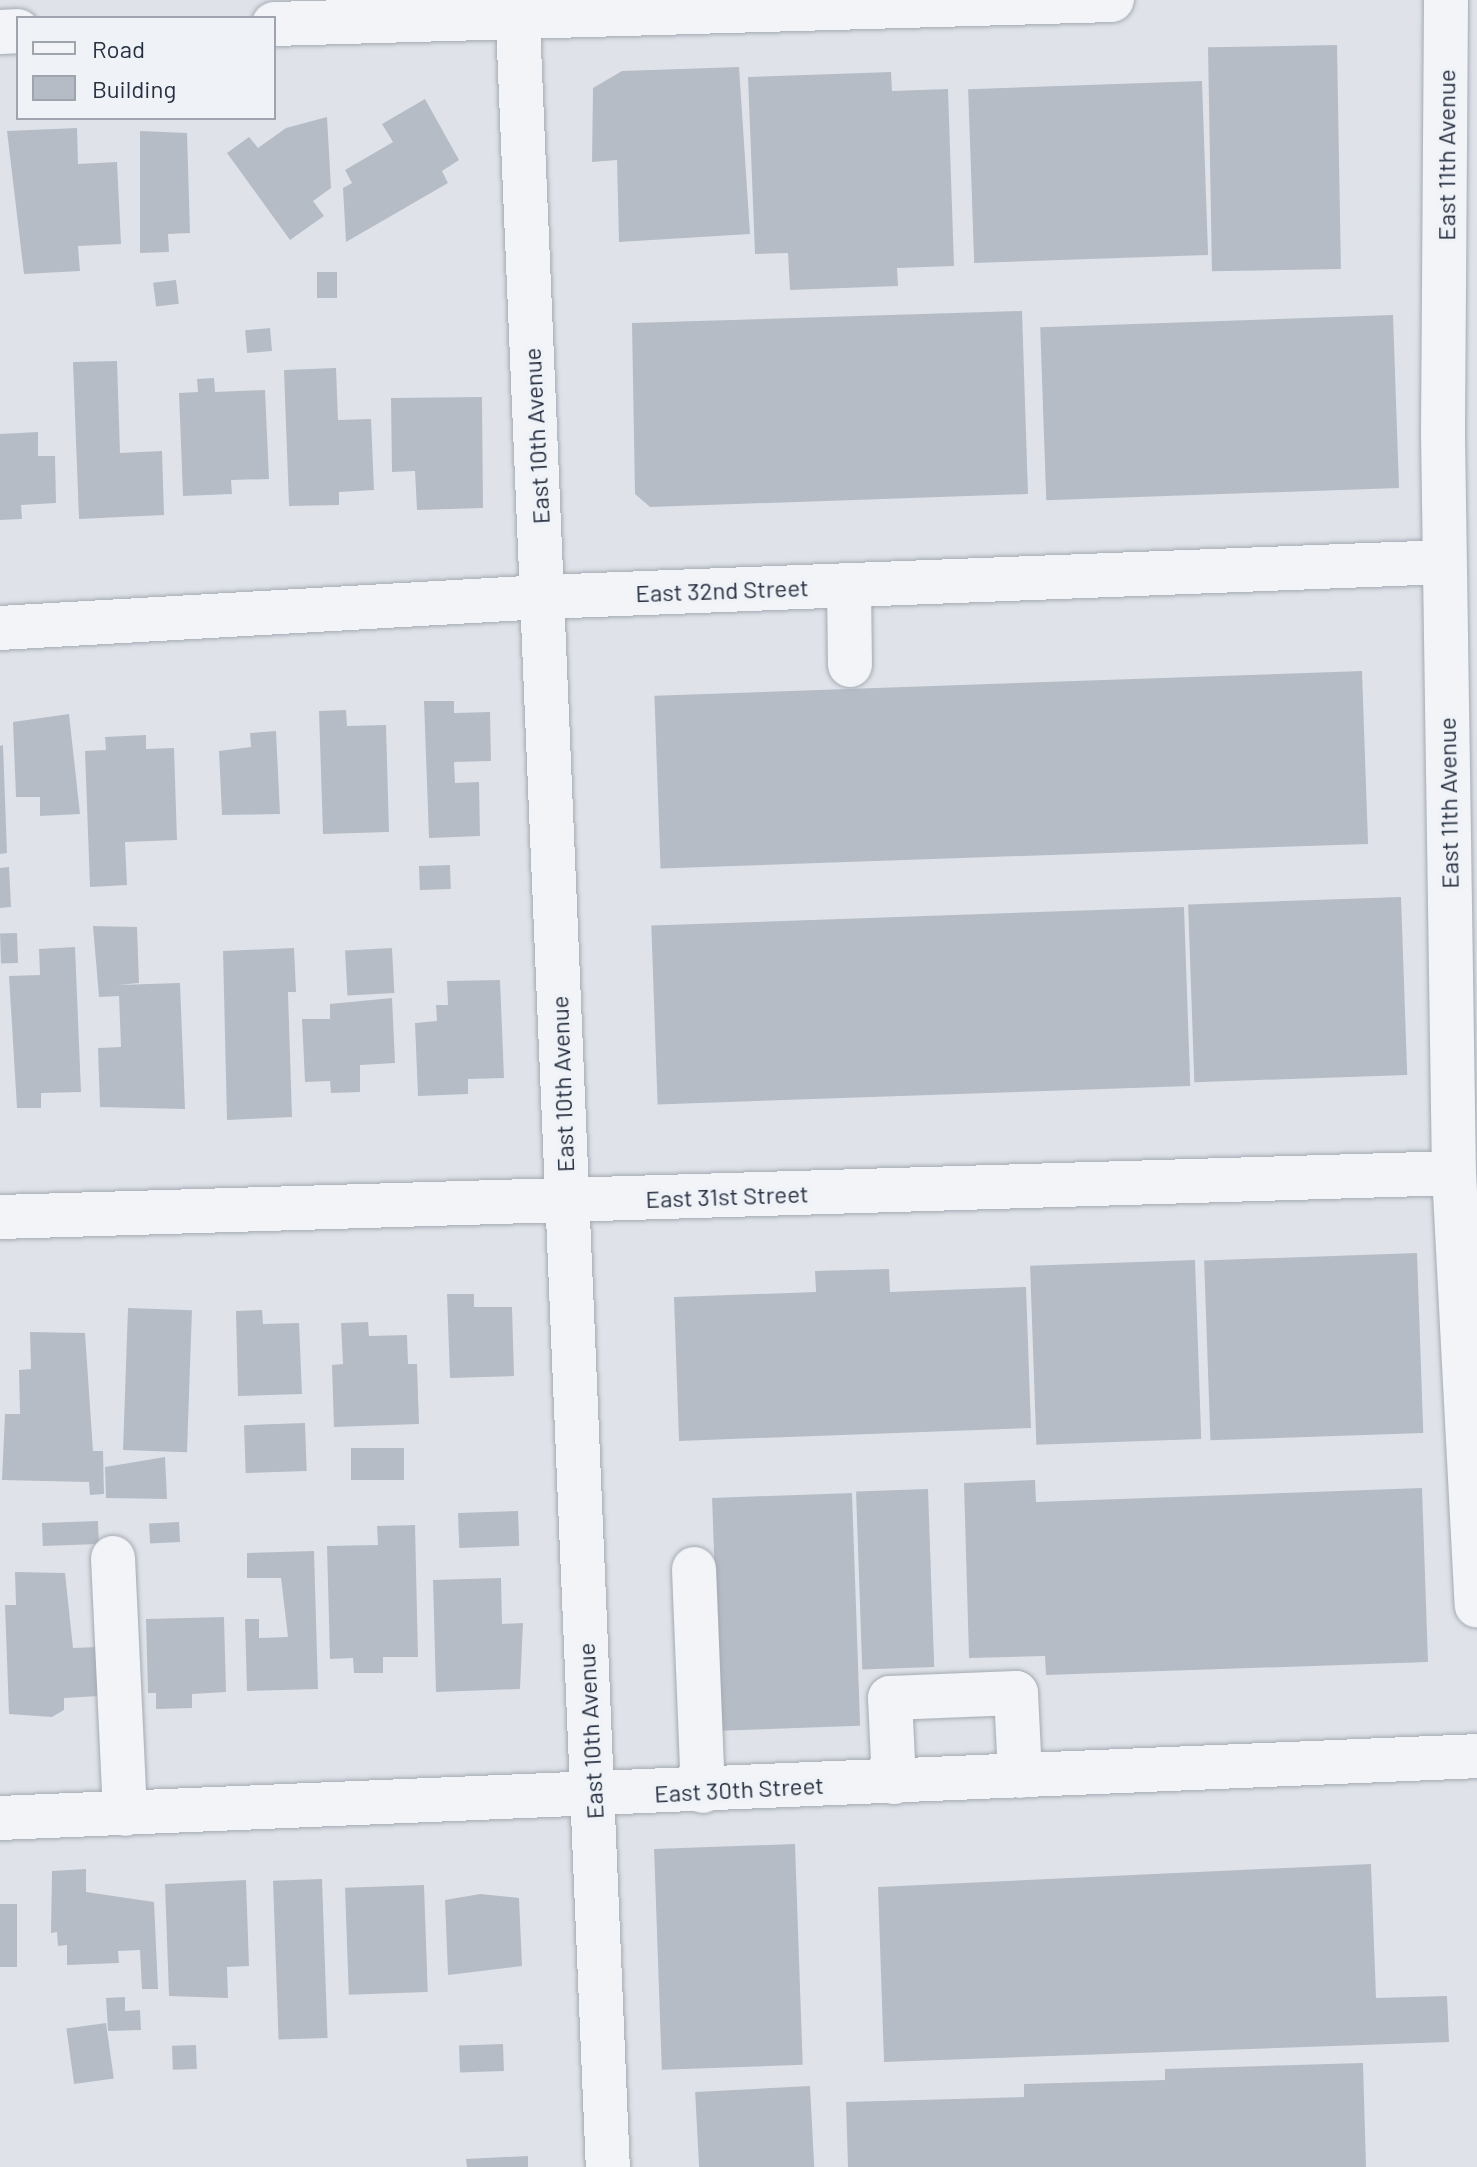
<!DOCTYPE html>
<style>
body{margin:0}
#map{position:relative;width:1477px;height:2167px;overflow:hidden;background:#dfe3e9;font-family:Barlow,sans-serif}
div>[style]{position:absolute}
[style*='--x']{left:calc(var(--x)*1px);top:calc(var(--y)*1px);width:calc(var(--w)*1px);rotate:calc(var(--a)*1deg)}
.building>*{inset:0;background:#b6bcc6;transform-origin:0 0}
.roads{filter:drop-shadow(0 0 2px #a4aab3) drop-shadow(0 0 2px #a4aab3)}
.minor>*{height:44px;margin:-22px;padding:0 22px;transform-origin:22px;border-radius:22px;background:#f2f4f7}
span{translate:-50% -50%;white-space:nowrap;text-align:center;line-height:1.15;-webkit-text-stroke:7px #eff2f7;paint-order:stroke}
.street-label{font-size:24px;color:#273041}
.legend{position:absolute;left:16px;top:16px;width:260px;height:104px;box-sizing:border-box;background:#eff2f7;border:2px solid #9fa4ae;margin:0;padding:10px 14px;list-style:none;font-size:24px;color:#273041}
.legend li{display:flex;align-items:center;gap:16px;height:40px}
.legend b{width:40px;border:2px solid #9fa4ae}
</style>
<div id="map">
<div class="building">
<i style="left:1337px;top:45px;width:224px;height:129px;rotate:89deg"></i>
<i style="clip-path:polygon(739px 67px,750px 234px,619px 242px,617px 160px,592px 162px,593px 88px,622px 71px)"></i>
<i style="clip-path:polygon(891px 72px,892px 91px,948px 89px,954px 266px,897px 268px,898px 286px,790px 290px,788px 253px,755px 254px,748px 77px)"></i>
<i style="left:1202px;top:81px;width:174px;height:234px;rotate:88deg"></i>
<i style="clip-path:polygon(425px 99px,459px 160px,442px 171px,448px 183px,346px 242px,343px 188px,352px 183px,345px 170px,393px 142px,382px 124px)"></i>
<i style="clip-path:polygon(327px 117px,331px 188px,313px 201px,324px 216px,290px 240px,227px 153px,249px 137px,258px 148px,286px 128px)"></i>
<i style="clip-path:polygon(77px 128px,78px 164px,117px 162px,121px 244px,78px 246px,80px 271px,24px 274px,7px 131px)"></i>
<i style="clip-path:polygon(140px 131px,187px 133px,190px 233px,168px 234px,169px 252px,140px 253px)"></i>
<i style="left:317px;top:272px;width:20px;height:26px"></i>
<i style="left:176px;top:280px;width:24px;height:23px;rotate:83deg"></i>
<i style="clip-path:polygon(1022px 311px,1028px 494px,650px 507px,635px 494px,632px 323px)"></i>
<i style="left:1393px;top:315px;width:173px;height:353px;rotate:88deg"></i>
<i style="left:270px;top:328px;width:23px;height:25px;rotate:85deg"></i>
<i style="clip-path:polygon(117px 361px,120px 453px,162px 451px,164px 515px,79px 519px,73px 362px)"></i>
<i style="clip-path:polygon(336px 368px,338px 420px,371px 419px,374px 490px,339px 492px,339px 505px,289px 506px,284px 370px)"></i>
<i style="clip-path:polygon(214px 378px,215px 392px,265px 390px,269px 479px,231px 480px,232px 494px,183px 496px,179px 393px,198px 392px,197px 379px)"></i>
<i style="clip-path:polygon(482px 397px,483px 508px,417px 510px,415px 471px,392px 472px,391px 398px)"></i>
<i style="clip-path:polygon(38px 432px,38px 456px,55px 456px,56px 503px,21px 505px,22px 519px,0 520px,0 434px)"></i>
<i style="left:1362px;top:671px;width:173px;height:708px;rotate:88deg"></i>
<i style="clip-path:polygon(424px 701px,454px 701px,454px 713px,490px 712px,491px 761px,454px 762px,455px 783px,479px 782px,480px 836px,429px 838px)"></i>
<i style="clip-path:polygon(346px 710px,347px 726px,386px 725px,389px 832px,323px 834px,319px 711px)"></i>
<i style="clip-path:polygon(69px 714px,80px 814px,40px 816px,40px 797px,16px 797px,13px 722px)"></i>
<i style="clip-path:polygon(276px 731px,280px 814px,222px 815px,219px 751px,251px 747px,250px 733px)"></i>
<i style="clip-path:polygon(146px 735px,146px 749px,174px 748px,177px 840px,125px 842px,127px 885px,90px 887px,85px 751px,106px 750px,105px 737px)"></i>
<i style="clip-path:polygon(3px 745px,7px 853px,0 854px,0 746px)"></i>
<i style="left:450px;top:865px;width:24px;height:31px;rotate:88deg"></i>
<i style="clip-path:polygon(9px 867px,11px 907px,0 908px,0 868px)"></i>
<i style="left:1401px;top:897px;width:178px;height:213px;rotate:88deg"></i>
<i style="left:1184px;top:907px;width:179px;height:533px;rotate:88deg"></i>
<i style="clip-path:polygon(93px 926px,137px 927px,139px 983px,118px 985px,180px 983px,185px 1109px,100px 1107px,98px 1048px,121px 1047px,119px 996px,99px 997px)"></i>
<i style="left:17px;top:933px;width:30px;height:17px;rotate:88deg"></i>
<i style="clip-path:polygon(75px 947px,81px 1092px,41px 1093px,41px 1108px,17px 1108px,9px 976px,40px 975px,39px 949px)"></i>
<i style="clip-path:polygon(294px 948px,296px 992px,288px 992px,292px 1117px,227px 1120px,223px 951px)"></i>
<i style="left:392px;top:948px;width:45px;height:47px;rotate:87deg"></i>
<i style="clip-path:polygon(500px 980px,504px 1078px,468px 1079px,468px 1094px,418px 1096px,415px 1023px,437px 1021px,436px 1005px,448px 1005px,447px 981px)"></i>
<i style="clip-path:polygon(392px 998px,395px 1063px,360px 1065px,360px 1092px,331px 1093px,330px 1081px,305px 1082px,302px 1019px,330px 1019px,330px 1004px)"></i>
<i style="left:1417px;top:1253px;width:180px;height:213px;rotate:88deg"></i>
<i style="left:1195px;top:1260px;width:179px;height:165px;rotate:88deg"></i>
<i style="clip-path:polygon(889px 1269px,890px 1292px,1026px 1287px,1031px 1428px,679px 1441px,674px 1297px,816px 1292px,815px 1271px)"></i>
<i style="clip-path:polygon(447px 1294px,474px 1294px,474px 1307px,512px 1307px,514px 1376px,450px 1378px)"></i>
<i style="left:128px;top:1308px;width:64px;height:142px;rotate:2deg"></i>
<i style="clip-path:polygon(262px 1310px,263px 1324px,299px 1323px,302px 1394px,238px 1396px,236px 1311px)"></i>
<i style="clip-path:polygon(368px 1322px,369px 1336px,407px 1335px,408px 1364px,417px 1364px,419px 1424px,334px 1427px,332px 1365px,343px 1364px,341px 1323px)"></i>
<i style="clip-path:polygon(30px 1332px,85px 1333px,93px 1451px,103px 1451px,104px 1494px,90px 1495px,89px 1482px,2px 1480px,5px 1414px,20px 1414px,19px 1370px,31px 1369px)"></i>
<i style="left:305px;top:1423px;width:48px;height:61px;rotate:88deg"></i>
<i style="left:351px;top:1448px;width:53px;height:32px"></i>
<i style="clip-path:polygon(165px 1457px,167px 1499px,106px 1498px,105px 1467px)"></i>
<i style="clip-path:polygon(1035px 1480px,1036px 1502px,1422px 1488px,1428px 1662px,1046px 1675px,1045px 1656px,969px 1658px,964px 1483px)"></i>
<i style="left:928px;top:1489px;width:178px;height:72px;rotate:88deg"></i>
<i style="left:852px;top:1493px;width:233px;height:140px;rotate:88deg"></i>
<i style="left:518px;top:1511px;width:35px;height:60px;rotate:88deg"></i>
<i style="left:98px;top:1521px;width:23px;height:56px;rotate:88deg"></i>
<i style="left:179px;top:1522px;width:20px;height:30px;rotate:87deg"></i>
<i style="clip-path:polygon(415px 1525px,418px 1657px,383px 1657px,383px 1673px,354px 1673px,353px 1658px,330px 1659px,327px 1546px,378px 1545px,377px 1526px)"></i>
<i style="clip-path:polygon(314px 1551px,318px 1689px,247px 1691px,245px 1619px,259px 1619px,259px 1638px,288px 1637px,281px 1578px,247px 1578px,247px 1553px)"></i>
<i style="clip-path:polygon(15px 1572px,65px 1573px,73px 1648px,98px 1647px,100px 1696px,64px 1698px,64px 1710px,52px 1717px,9px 1714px,5px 1605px,16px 1605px)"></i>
<i style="clip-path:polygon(501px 1578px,502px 1624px,523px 1623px,520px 1689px,436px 1692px,433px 1580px)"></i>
<i style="clip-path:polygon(224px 1617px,226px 1692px,192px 1694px,192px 1708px,156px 1709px,156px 1693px,148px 1693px,146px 1619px)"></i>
<i style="left:795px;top:1844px;width:221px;height:141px;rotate:88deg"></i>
<i style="clip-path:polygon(1371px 1864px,1376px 1998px,1447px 1996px,1449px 2042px,884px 2062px,878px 1887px)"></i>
<i style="clip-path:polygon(86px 1869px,86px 1892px,154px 1902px,158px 1989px,142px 1989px,140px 1950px,118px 1951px,119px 1963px,67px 1965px,67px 1945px,58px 1946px,57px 1932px,51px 1933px,52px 1871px)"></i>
<i style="left:322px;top:1879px;width:159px;height:49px;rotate:88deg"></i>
<i style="clip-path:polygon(246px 1880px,249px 1966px,227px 1967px,228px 1998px,169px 1996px,165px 1884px)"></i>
<i style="left:424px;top:1885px;width:107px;height:79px;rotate:88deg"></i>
<i style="clip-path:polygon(480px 1894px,519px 1898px,522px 1966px,448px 1975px,445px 1900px)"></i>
<i style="left:17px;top:1904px;width:63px;height:17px;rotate:90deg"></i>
<i style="clip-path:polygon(125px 1997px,125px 2011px,140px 2010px,141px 2030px,108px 2031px,106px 1998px)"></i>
<i style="left:106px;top:2023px;width:56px;height:40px;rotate:82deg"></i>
<i style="left:503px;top:2044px;width:27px;height:44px;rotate:88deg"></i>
<i style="left:196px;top:2045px;width:24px;height:24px;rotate:88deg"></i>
<i style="clip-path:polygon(1363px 2063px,1366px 2167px,848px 2167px,846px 2102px,1024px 2097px,1024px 2084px,1165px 2080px,1165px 2069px)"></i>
<i style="left:810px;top:2086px;width:81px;height:115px;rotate:87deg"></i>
<i style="clip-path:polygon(528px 2156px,528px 2167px,467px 2167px,466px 2159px)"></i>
</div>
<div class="roads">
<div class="minor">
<i style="--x:517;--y:0;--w:2169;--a:87.6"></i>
<i style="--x:1446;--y:0;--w:434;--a:90.4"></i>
<i style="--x:1443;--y:434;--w:739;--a:89.15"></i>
<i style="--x:1454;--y:1173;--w:433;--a:87"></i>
<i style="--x:274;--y:24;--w:838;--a:-1.64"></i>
<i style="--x:0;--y:32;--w:18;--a:-3"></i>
<i style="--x:849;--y:585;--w:80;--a:89.3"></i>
<i style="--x:0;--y:628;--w:544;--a:-3.27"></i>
<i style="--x:543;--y:597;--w:902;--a:-2.22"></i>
<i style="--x:0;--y:1217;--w:1455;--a:-1.73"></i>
<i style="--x:113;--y:1558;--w:256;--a:87.3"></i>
<i style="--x:694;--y:1569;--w:222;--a:87.7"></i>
<i style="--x:894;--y:1782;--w:84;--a:-92.7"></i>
<i style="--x:890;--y:1698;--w:126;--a:-2.3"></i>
<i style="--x:1016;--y:1693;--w:83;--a:87.2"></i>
<i style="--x:0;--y:1818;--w:1478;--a:-2.4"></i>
</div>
</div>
<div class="street-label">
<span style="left:1446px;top:155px;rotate:-90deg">East 11th Avenue</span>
<span style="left:536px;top:436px;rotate:-93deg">East 10th Avenue</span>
<span style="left:722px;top:590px;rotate:-2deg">East 32nd Street</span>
<span style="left:1448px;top:803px;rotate:-91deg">East 11th Avenue</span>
<span style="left:562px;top:1084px;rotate:-92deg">East 10th Avenue</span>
<span style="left:727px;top:1196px;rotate:-2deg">East 31st Street</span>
<span style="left:590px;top:1731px;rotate:-93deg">East 10th Avenue</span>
<span style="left:739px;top:1789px;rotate:-3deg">East 30th Street</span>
</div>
<ul class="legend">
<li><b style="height:10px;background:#f2f4f7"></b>Road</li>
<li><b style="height:22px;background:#b6bcc6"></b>Building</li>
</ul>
</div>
